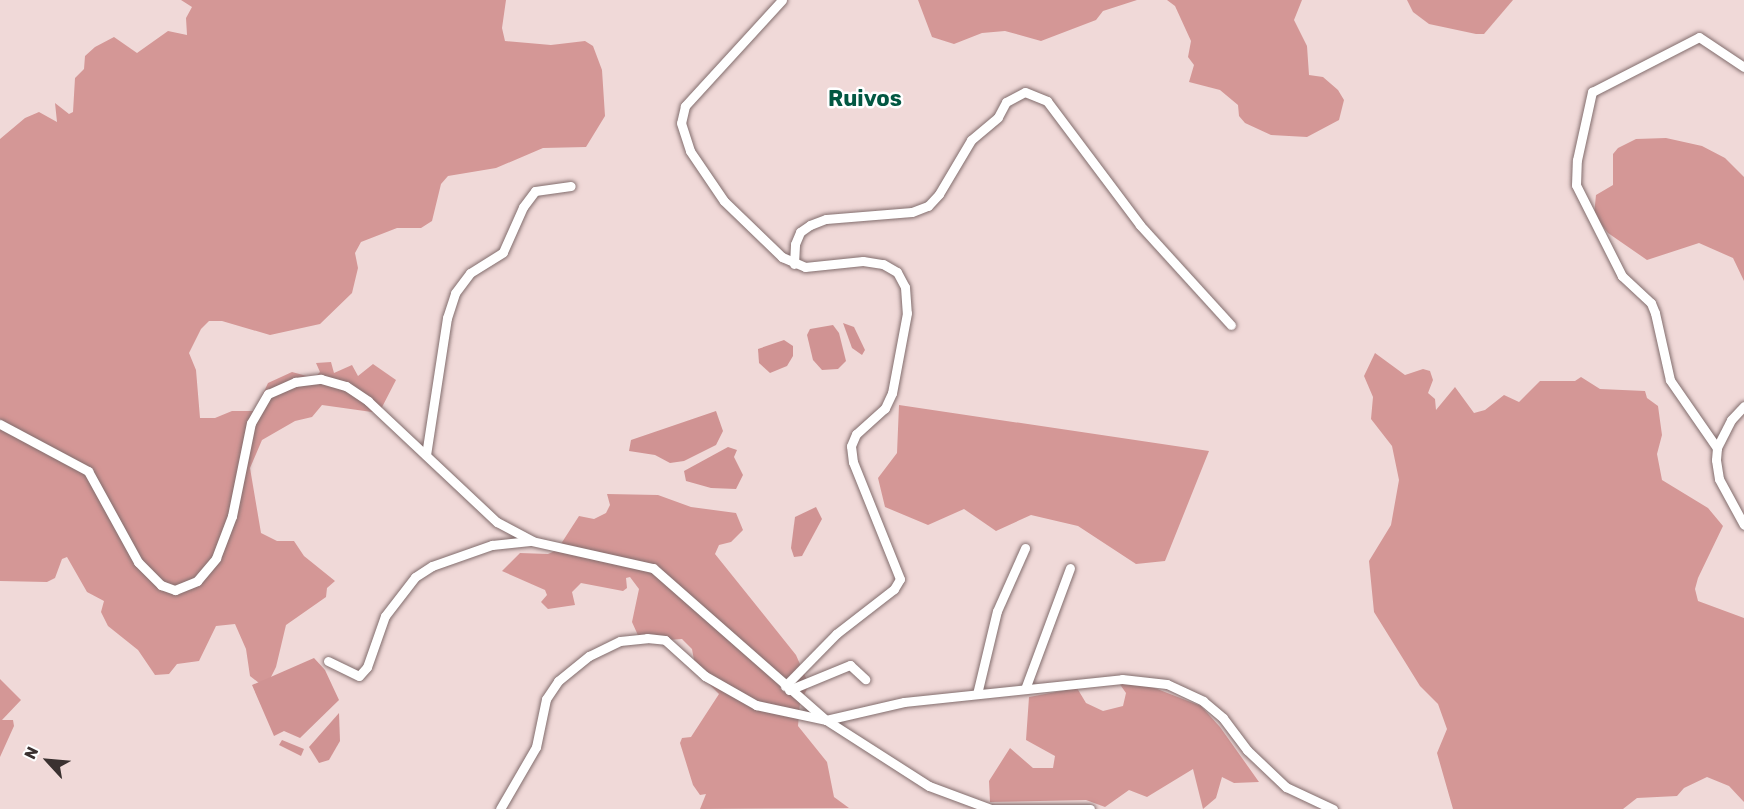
<!DOCTYPE html>
<style>
body{margin:0}
#map{position:relative;width:1744px;height:809px;overflow:hidden;background:#f0d9d8;font-family:Rubik,sans-serif}
div>[style]{position:absolute}
[style*='--x']{left:calc(var(--x)*1px);top:calc(var(--y)*1px);width:calc(var(--w)*1px);rotate:calc(var(--a)*1deg)}
.forest>*{inset:0;background:#d49796}
.water>*{inset:0;background:#d09393}
.roads{filter:drop-shadow(0 0 2px #826d6d) drop-shadow(0 0 2px #826d6d)}
.minor>*{height:9px;margin:-4.5px;padding:0 4.5px;transform-origin:4.5px;border-radius:4.5px;background:#fff}
span{translate:-50% -50%;white-space:nowrap;text-align:center;line-height:1.15;-webkit-text-stroke:5px #fff;paint-order:stroke}
.district-label{font-size:22px;color:#025742;font-weight:700}
.north{position:absolute;left:18px;top:731px;width:60px;height:60px;-webkit-text-stroke:4px #fff;paint-order:stroke;rotate:296deg;font-size:16px;font-weight:700;line-height:24px;text-align:center;color:#3a3130}
.north::after{content:'';display:block;margin:auto;width:21px;height:27px;background:#3a3130;clip-path:polygon(50% 0,100% 100%,50% 72%,0 100%)}
</style>
<div id="map">
<div class="forest">
<i style="clip-path:polygon(181px 0,506px 0,502px 28px,505px 41px,551px 45px,585px 41px,593px 46px,602px 70px,605px 116px,586px 147px,543px 148px,496px 168px,448px 176px,441px 184px,432px 221px,421px 228px,397px 228px,361px 242px,355px 253px,358px 268px,352px 293px,320px 324px,270px 335px,222px 321px,209px 321px,201px 329px,189px 353px,196px 370px,200px 418px,215px 418px,232px 411px,255px 411px,268px 383px,292px 372px,314px 378px,320px 372px,316px 363px,331px 362px,334px 373px,352px 365px,358px 376px,373px 364px,396px 380px,379px 413px,322px 405px,312px 417px,295px 421px,262px 440px,250px 468px,261px 533px,277px 541px,294px 541px,304px 556px,335px 581px,327px 588px,326px 597px,286px 625px,276px 667px,270px 679px,259px 683px,250px 676px,246px 649px,235px 624px,216px 626px,199px 661px,177px 664px,169px 674px,155px 675px,138px 650px,108px 626px,101px 612px,104px 601px,87px 592px,67px 557px,62px 559px,55px 578px,47px 582px,0 581px,0 139px,25px 118px,39px 112px,57px 122px,55px 103px,69px 114px,73px 112px,75px 78px,84px 69px,85px 56px,95px 47px,114px 37px,137px 53px,168px 31px,187px 35px,186px 18px,192px 7px)"></i>
<i style="clip-path:polygon(918px 0,1137px 0,1103px 11px,1096px 20px,1041px 41px,1005px 31px,982px 33px,954px 44px,932px 37px)"></i>
<i style="clip-path:polygon(1167px 0,1302px 0,1294px 20px,1307px 46px,1309px 75px,1323px 77px,1338px 90px,1344px 100px,1339px 120px,1307px 137px,1271px 135px,1245px 123px,1239px 116px,1238px 105px,1220px 90px,1189px 82px,1194px 65px,1188px 57px,1191px 41px,1175px 6px)"></i>
<i style="clip-path:polygon(1407px 0,1513px 0,1484px 34px,1476px 34px,1429px 24px,1413px 12px)"></i>
<i style="clip-path:polygon(1666px 138px,1702px 146px,1725px 158px,1744px 177px,1744px 281px,1733px 258px,1699px 243px,1647px 260px,1608px 233px,1594px 215px,1596px 195px,1613px 185px,1613px 154px,1618px 148px,1636px 139px)"></i>
<i style="clip-path:polygon(1375px 353px,1405px 375px,1423px 369px,1430px 371px,1433px 380px,1428px 393px,1435px 399px,1436px 410px,1455px 387px,1474px 413px,1485px 410px,1504px 395px,1519px 402px,1540px 381px,1575px 381px,1581px 377px,1600px 389px,1645px 391px,1647px 398px,1658px 406px,1662px 435px,1657px 454px,1662px 480px,1708px 508px,1723px 526px,1698px 578px,1695px 589px,1698px 601px,1744px 618px,1744px 802px,1729px 786px,1707px 777px,1684px 788px,1677px 796px,1637px 798px,1623px 809px,1453px 809px,1437px 753px,1447px 729px,1438px 704px,1420px 686px,1374px 612px,1369px 561px,1391px 525px,1399px 480px,1392px 446px,1371px 419px,1373px 397px,1364px 376px)"></i>
<i style="clip-path:polygon(899px 405px,1209px 451px,1165px 561px,1136px 564px,1078px 526px,1031px 515px,996px 531px,964px 509px,928px 525px,885px 507px,878px 478px,897px 453px)"></i>
<i style="clip-path:polygon(607px 494px,658px 495px,691px 507px,736px 513px,743px 530px,731px 542px,719px 545px,715px 554px,796px 655px,809px 685px,800px 703px,798px 726px,827px 762px,834px 797px,849px 808px,700px 809px,706px 794px,700px 795px,693px 785px,680px 743px,682px 738px,691px 737px,719px 694px,696px 671px,692px 649px,682px 639px,641px 642px,632px 622px,639px 589px,630px 577px,626px 578px,627px 588px,623px 591px,581px 583px,572px 592px,575px 605px,548px 609px,541px 602px,547px 595px,545px 590px,502px 571px,520px 553px,548px 554px,557px 550px,579px 516px,594px 519px,606px 513px,610px 505px)"></i>
<i style="clip-path:polygon(0 679px,21px 700px,2px 720px,13px 720px,14px 726px,0 757px)"></i>
<i style="clip-path:polygon(1119px 683px,1152px 687px,1201px 706px,1220px 727px,1259px 782px,1234px 783px,1222px 777px,1216px 798px,1203px 809px,1193px 769px,1147px 797px,1129px 790px,1105px 807px,1086px 800px,990px 802px,989px 781px,1010px 748px,1033px 768px,1053px 768px,1055px 756px,1026px 740px,1029px 697px,1077px 688px,1086px 703px,1103px 711px,1123px 706px,1126px 693px)"></i>
</div>
<div class="water">
<i style="clip-path:polygon(843px 323px,854px 327px,865px 350px,862px 355px,852px 348px)"></i>
<i style="clip-path:polygon(833px 325px,839px 333px,846px 361px,838px 369px,822px 370px,813px 360px,807px 335px,810px 329px)"></i>
<i style="clip-path:polygon(784px 340px,793px 346px,793px 356px,787px 366px,770px 373px,759px 363px,758px 349px)"></i>
<i style="clip-path:polygon(716px 411px,723px 431px,716px 445px,684px 461px,670px 463px,655px 455px,629px 451px,631px 440px)"></i>
<i style="clip-path:polygon(728px 447px,737px 450px,734px 457px,743px 475px,736px 489px,711px 488px,686px 481px,684px 471px)"></i>
<i style="clip-path:polygon(816px 507px,822px 519px,802px 556px,794px 557px,791px 548px,795px 517px)"></i>
<i style="clip-path:polygon(314px 658px,325px 670px,339px 700px,300px 738px,284px 731px,274px 736px,252px 685px)"></i>
<i style="clip-path:polygon(339px 713px,340px 741px,329px 760px,319px 763px,309px 747px)"></i>
<i style="clip-path:polygon(282px 740px,304px 749px,301px 756px,279px 745px)"></i>
</div>
<div class="roads">
<div class="minor">
<i style="--x:782;--y:0;--w:144;--a:132.5"></i>
<i style="--x:685;--y:106;--w:17;--a:103"></i>
<i style="--x:681;--y:123;--w:29;--a:72"></i>
<i style="--x:690;--y:151;--w:60;--a:55.8"></i>
<i style="--x:724;--y:201;--w:81;--a:44"></i>
<i style="--x:782;--y:257;--w:25;--a:23"></i>
<i style="--x:805;--y:267;--w:58;--a:-5.9"></i>
<i style="--x:863;--y:261;--w:20;--a:9"></i>
<i style="--x:883;--y:264;--w:16;--a:30"></i>
<i style="--x:897;--y:272;--w:17;--a:62"></i>
<i style="--x:905;--y:287;--w:26;--a:86"></i>
<i style="--x:907;--y:313;--w:81;--a:100.6"></i>
<i style="--x:892;--y:393;--w:17;--a:115"></i>
<i style="--x:885;--y:408;--w:39;--a:138"></i>
<i style="--x:856;--y:434;--w:13;--a:113"></i>
<i style="--x:851;--y:446;--w:16;--a:83"></i>
<i style="--x:853;--y:462;--w:126;--a:68.1"></i>
<i style="--x:900;--y:579;--w:12;--a:121"></i>
<i style="--x:894;--y:589;--w:73;--a:142.2"></i>
<i style="--x:836;--y:634;--w:73;--a:134.4"></i>
<i style="--x:794;--y:264;--w:20;--a:-87"></i>
<i style="--x:795;--y:244;--w:13;--a:-67"></i>
<i style="--x:800;--y:232;--w:12;--a:-35"></i>
<i style="--x:810;--y:225;--w:17;--a:-21"></i>
<i style="--x:826;--y:219;--w:86;--a:-4.7"></i>
<i style="--x:912;--y:212;--w:17;--a:-21"></i>
<i style="--x:928;--y:206;--w:16;--a:-47"></i>
<i style="--x:939;--y:194;--w:63;--a:-59.3"></i>
<i style="--x:971;--y:140;--w:35;--a:-40"></i>
<i style="--x:998;--y:117;--w:17;--a:-62"></i>
<i style="--x:1006;--y:102;--w:21;--a:-28"></i>
<i style="--x:1025;--y:92;--w:24;--a:22"></i>
<i style="--x:1047;--y:101;--w:155;--a:53.1"></i>
<i style="--x:1140;--y:225;--w:135;--a:47.7"></i>
<i style="--x:1744;--y:406;--w:19;--a:133"></i>
<i style="--x:1731;--y:420;--w:31;--a:117"></i>
<i style="--x:1717;--y:448;--w:12;--a:95"></i>
<i style="--x:1716;--y:460;--w:19;--a:81"></i>
<i style="--x:1719;--y:479;--w:52;--a:61.5"></i>
<i style="--x:0;--y:424;--w:100;--a:28.1"></i>
<i style="--x:88;--y:471;--w:104;--a:61.2"></i>
<i style="--x:138;--y:562;--w:33;--a:45"></i>
<i style="--x:161;--y:585;--w:15;--a:20"></i>
<i style="--x:175;--y:590;--w:24;--a:-22"></i>
<i style="--x:197;--y:581;--w:30;--a:-50"></i>
<i style="--x:216;--y:558;--w:45;--a:-69.1"></i>
<i style="--x:232;--y:516;--w:95;--a:-78.5"></i>
<i style="--x:251;--y:423;--w:34;--a:-60"></i>
<i style="--x:268;--y:394;--w:30;--a:-24"></i>
<i style="--x:295;--y:382;--w:26;--a:-7"></i>
<i style="--x:321;--y:379;--w:26;--a:16"></i>
<i style="--x:346;--y:386;--w:27;--a:34"></i>
<i style="--x:368;--y:401;--w:177;--a:43.2"></i>
<i style="--x:497;--y:522;--w:40;--a:28"></i>
<i style="--x:532;--y:541;--w:124;--a:12.6"></i>
<i style="--x:653;--y:568;--w:230;--a:41.3"></i>
<i style="--x:826;--y:720;--w:122;--a:32.7"></i>
<i style="--x:929;--y:786;--w:66;--a:20.4"></i>
<i style="--x:1717;--y:448;--w:83;--a:-124.7"></i>
<i style="--x:1670;--y:380;--w:69;--a:-102.6"></i>
<i style="--x:1655;--y:313;--w:11;--a:-112"></i>
<i style="--x:1651;--y:303;--w:40;--a:-137"></i>
<i style="--x:1622;--y:276;--w:102;--a:-116.8"></i>
<i style="--x:1576;--y:185;--w:25;--a:-88"></i>
<i style="--x:1577;--y:160;--w:70;--a:-77.6"></i>
<i style="--x:1592;--y:92;--w:120;--a:-27.2"></i>
<i style="--x:1699;--y:37;--w:54;--a:33.7"></i>
<i style="--x:426;--y:455;--w:139;--a:-81.3"></i>
<i style="--x:447;--y:318;--w:26;--a:-72"></i>
<i style="--x:455;--y:293;--w:25;--a:-53"></i>
<i style="--x:470;--y:273;--w:39;--a:-32"></i>
<i style="--x:503;--y:252;--w:49;--a:-66"></i>
<i style="--x:523;--y:207;--w:20;--a:-53"></i>
<i style="--x:535;--y:191;--w:36;--a:-8"></i>
<i style="--x:328;--y:661;--w:34;--a:26"></i>
<i style="--x:359;--y:676;--w:12;--a:-48"></i>
<i style="--x:367;--y:667;--w:54;--a:-70.6"></i>
<i style="--x:385;--y:616;--w:49;--a:-52.4"></i>
<i style="--x:415;--y:577;--w:20;--a:-33"></i>
<i style="--x:432;--y:566;--w:64;--a:-19.3"></i>
<i style="--x:492;--y:545;--w:38;--a:-6"></i>
<i style="--x:1025;--y:689;--w:129;--a:-69.6"></i>
<i style="--x:789;--y:690;--w:66;--a:-22.3"></i>
<i style="--x:850;--y:665;--w:21;--a:43"></i>
<i style="--x:977;--y:694;--w:85;--a:-76.5"></i>
<i style="--x:997;--y:611;--w:69;--a:-66"></i>
<i style="--x:500;--y:809;--w:72;--a:-59.9"></i>
<i style="--x:536;--y:747;--w:49;--a:-78.2"></i>
<i style="--x:546;--y:699;--w:22;--a:-56"></i>
<i style="--x:558;--y:681;--w:40;--a:-39"></i>
<i style="--x:589;--y:656;--w:34;--a:-26"></i>
<i style="--x:620;--y:641;--w:27;--a:-6"></i>
<i style="--x:647;--y:638;--w:18;--a:6"></i>
<i style="--x:665;--y:640;--w:54;--a:42"></i>
<i style="--x:705;--y:676;--w:59;--a:29.6"></i>
<i style="--x:756;--y:705;--w:72;--a:12.1"></i>
<i style="--x:826;--y:720;--w:80;--a:-13"></i>
<i style="--x:904;--y:702;--w:219;--a:-6"></i>
<i style="--x:1122;--y:679;--w:45;--a:6.3"></i>
<i style="--x:1167;--y:684;--w:40;--a:25"></i>
<i style="--x:1203;--y:701;--w:26;--a:40"></i>
<i style="--x:1223;--y:718;--w:40;--a:53"></i>
<i style="--x:1247;--y:750;--w:54;--a:43.5"></i>
<i style="--x:1286;--y:787;--w:52;--a:25.1"></i>
<i style="--x:992;--y:809;--w:98;--a:0"></i>
</div>
</div>
<div class="district-label">
<span style="left:865px;top:99px">Ruivos</span>
</div>
<div class="north">N</div>
</div>
